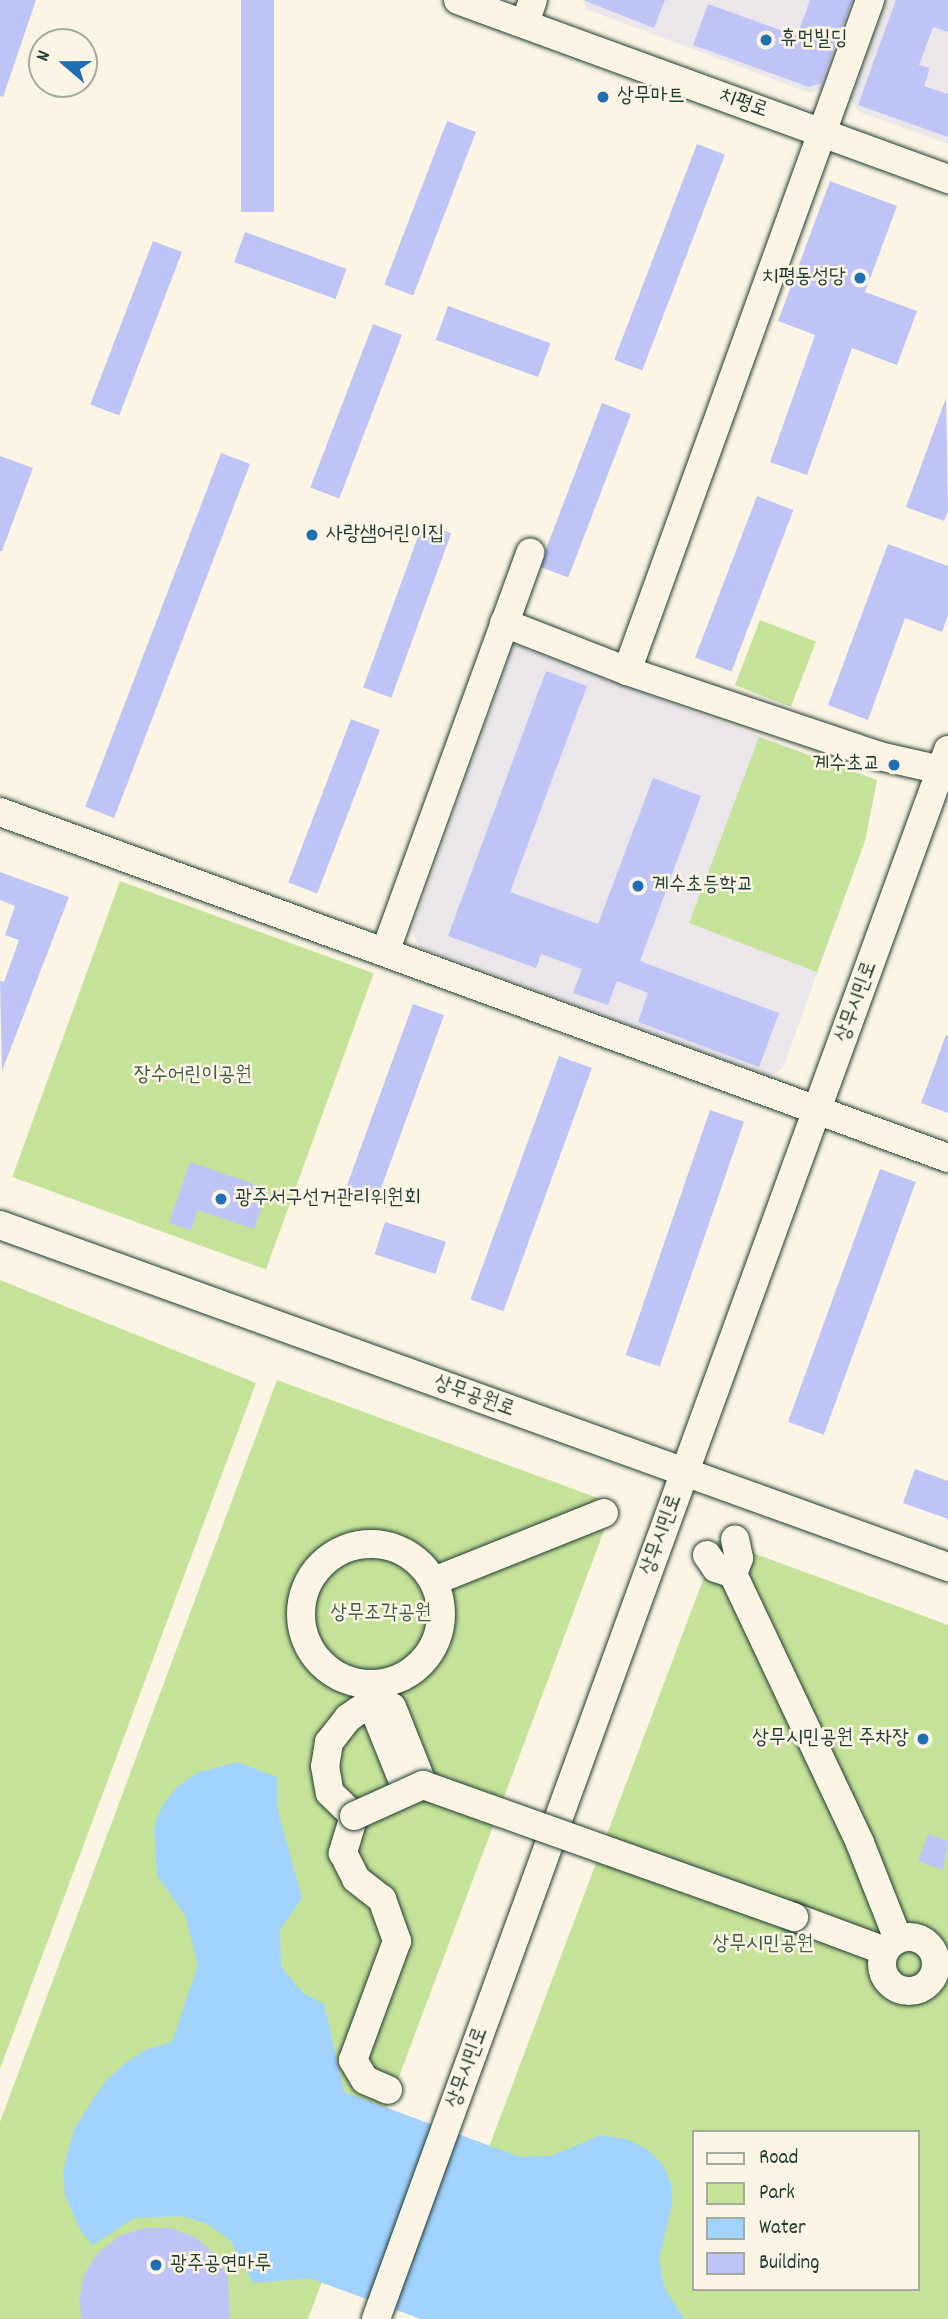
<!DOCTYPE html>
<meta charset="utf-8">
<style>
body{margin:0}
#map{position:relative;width:948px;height:2319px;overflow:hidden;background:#fcf5e5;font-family:Dekko,"Poor Story",sans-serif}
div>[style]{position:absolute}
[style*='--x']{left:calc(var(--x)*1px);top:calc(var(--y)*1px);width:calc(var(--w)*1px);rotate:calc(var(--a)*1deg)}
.built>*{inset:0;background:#eae6ea}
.green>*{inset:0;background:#c5e299;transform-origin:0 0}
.water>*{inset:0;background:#a2d2fe}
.building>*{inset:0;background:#bfc4f6;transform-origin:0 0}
.roads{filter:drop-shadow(0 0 2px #1f3d34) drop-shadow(0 0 2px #1f3d34)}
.minor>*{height:28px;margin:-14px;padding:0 14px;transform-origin:14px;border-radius:14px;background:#fcf5e5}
.minor>.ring{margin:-14px;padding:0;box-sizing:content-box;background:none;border:28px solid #fcf5e5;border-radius:50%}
.bridges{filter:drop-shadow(0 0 2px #1f3d34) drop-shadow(0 0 2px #1f3d34)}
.minor-bridge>*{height:28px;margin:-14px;padding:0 14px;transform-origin:14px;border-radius:14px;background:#fcf5e5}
.dots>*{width:19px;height:19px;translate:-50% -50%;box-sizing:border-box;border:4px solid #fcf5e5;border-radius:50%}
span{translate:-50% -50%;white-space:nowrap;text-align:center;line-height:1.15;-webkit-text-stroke:5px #fcf5e5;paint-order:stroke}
.poi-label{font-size:21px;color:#1f3d34}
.left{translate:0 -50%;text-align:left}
.right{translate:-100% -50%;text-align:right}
.street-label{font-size:21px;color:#1f3d34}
.park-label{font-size:21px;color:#405e48}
.legend{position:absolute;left:692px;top:2130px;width:228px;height:161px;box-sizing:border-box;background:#fcf5e5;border:2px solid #a4ab9e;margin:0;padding:9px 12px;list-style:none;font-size:21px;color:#1f3d34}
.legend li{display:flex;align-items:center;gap:14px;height:35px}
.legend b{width:35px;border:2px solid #a4ab9e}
.north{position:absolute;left:28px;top:28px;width:70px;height:70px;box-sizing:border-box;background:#fcf5e5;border:2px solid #a4ab9e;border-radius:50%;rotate:290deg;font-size:19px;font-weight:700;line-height:28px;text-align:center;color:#1f3d34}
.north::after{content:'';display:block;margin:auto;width:24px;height:32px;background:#1f6fb2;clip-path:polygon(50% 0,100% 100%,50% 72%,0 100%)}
</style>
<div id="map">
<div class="built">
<i style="clip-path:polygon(583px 0,855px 0,823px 88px,810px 93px,586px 9px)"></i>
<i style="clip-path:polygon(887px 0,948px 0,948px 144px,857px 111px,851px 98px)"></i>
<i style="clip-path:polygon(514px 645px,877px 780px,865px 841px,783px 1068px,769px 1076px,419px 947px,412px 930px)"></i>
</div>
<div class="green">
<i style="left:760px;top:620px;width:60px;height:70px;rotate:21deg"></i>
<i style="clip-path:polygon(759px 737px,877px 780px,865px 841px,817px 972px,689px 923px)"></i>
<i style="left:120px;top:881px;width:270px;height:315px;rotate:20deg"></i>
<i style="clip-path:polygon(0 1280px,256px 1383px,0 2069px)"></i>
<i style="clip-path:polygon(277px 1380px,614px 1504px,308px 2319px,0 2319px,0 2122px)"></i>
<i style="clip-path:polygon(evenodd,718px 1540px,948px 1625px,948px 2319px,424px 2319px,718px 1540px,694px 2132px,918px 2132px,918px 2289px,694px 2289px,694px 2132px)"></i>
</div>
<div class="water">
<i style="clip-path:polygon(237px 1762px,277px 1777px,278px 1811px,302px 1898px,280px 1930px,281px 1967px,303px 1993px,324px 2004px,344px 2092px,520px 2157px,551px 2156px,601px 2135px,629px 2140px,648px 2150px,663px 2165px,671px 2184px,672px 2205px,659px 2258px,664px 2287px,684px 2319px,421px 2319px,309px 2278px,253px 2283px,230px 2240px,207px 2224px,182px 2216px,134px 2218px,93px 2245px,81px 2232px,65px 2195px,63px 2170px,74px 2129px,104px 2083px,124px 2064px,145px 2050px,172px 2042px,198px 1965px,185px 1915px,157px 1875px,154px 1828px,161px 1808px,177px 1787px,196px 1773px)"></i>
</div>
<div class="building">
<i style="clip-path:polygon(0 0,36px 0,3px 97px,0 96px)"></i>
<i style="left:241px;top:0;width:33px;height:212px"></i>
<i style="clip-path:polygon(583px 0,665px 0,654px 28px)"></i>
<i style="clip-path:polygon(810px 0,852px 0,821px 83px,809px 87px,693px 45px,708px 4px,797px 36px)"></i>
<i style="clip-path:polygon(896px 0,948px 0,948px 32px,933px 27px,919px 65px,930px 68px,924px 86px,948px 94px,948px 137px,858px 105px)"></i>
<i style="left:447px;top:121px;width:31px;height:175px;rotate:21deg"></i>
<i style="left:697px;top:144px;width:30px;height:231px;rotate:21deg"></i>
<i style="clip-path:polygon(830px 181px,897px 206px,865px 292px,917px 311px,897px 365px,852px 348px,807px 475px,770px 462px,815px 335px,778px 321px)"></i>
<i style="left:245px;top:232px;width:108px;height:32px;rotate:20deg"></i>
<i style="left:153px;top:241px;width:31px;height:175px;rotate:21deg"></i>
<i style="left:448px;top:306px;width:109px;height:36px;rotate:20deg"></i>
<i style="left:373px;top:324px;width:31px;height:175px;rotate:21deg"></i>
<i style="clip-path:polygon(946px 398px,948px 511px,944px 521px,906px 507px)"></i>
<i style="left:602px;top:403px;width:31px;height:175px;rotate:21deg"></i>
<i style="left:221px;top:453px;width:31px;height:379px;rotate:21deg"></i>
<i style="clip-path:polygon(0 456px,33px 468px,2px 551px,0 551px)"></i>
<i style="left:757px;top:496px;width:39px;height:173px;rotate:21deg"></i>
<i style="left:423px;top:523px;width:30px;height:175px;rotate:20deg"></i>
<i style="clip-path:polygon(888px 544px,948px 566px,948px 615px,942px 632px,905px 618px,868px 720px,828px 705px)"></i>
<i style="clip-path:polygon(546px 671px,587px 686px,510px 892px,598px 924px,653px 778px,701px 796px,640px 961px,779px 1013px,759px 1067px,638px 1022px,648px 993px,617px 981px,608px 1005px,573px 993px,582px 969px,541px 954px,536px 968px,448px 936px)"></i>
<i style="left:351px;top:719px;width:31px;height:175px;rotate:21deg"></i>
<i style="clip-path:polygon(0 872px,69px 897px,2px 1071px,0 981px,4px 982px,19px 940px,5px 935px,15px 906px,0 900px)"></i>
<i style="left:413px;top:1004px;width:33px;height:200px;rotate:20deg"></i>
<i style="clip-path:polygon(946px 1035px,948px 1036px,948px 1113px,921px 1103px)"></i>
<i style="left:559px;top:1056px;width:35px;height:259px;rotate:20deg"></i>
<i style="left:710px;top:1110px;width:36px;height:259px;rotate:19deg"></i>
<i style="clip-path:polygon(190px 1162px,268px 1189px,254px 1229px,198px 1210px,191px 1230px,169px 1223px)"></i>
<i style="left:880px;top:1169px;width:38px;height:269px;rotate:20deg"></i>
<i style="left:385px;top:1222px;width:64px;height:34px;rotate:18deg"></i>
<i style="clip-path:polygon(915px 1469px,948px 1481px,948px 1519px,903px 1503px)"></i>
<i style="clip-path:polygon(928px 1834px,948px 1841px,943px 1870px,918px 1861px)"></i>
<i style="clip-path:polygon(144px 2228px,171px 2228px,196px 2238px,216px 2255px,228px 2278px,230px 2319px,81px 2319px,79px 2299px,84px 2275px,98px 2253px,119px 2236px)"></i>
</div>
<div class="roads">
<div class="minor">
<i style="--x:458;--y:0;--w:522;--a:20.07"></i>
<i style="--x:525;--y:24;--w:25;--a:-72"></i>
<i style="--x:504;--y:623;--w:132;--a:21.3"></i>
<i style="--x:627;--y:671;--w:714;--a:-70.09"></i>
<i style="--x:627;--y:671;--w:266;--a:18.6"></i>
<i style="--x:879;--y:756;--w:64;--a:12.7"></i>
<i style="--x:0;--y:812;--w:1009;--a:20.05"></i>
<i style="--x:385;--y:952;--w:425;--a:-70"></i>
<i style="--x:0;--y:1225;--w:1008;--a:19.84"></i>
<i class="ring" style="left:301px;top:1544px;width:112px;height:112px"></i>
<i style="--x:707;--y:1555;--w:16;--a:55"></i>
<i style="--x:716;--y:1568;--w:18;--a:19"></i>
<i style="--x:733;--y:1574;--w:297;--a:64.7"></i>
<i style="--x:860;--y:1843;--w:103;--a:68.4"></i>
<i style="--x:733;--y:1574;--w:17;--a:-69"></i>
<i style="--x:739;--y:1558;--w:19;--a:-102"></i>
<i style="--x:434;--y:1581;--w:183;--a:-21.8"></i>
<i style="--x:380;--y:1684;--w:20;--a:117"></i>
<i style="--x:371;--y:1702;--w:28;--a:145"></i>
<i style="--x:348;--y:1718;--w:31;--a:128"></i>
<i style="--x:329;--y:1742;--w:24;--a:99"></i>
<i style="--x:325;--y:1766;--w:27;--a:80"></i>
<i style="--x:330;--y:1793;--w:33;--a:44"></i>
<i style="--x:354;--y:1816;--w:39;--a:107"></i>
<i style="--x:343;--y:1853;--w:29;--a:63"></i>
<i style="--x:356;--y:1879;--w:33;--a:38"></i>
<i style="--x:382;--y:1899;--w:45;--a:70.3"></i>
<i style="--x:397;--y:1941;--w:127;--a:110.3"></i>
<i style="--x:353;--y:2060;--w:23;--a:59"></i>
<i style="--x:365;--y:2080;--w:25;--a:23"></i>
<i style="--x:371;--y:1702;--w:88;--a:68.1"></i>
<i style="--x:404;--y:1784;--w:10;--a:-24"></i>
<i style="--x:413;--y:1780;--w:74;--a:-113.1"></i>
<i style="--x:384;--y:1712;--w:9;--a:-32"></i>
<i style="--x:392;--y:1707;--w:84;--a:68.3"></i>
<i style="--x:794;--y:1917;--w:97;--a:20.5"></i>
<i class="ring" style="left:882px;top:1937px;width:26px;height:26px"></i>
<i style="--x:376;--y:2319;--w:1670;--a:-69.97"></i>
</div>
</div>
<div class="bridges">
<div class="minor-bridge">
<i style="--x:354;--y:1816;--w:76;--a:-24.2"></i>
<i style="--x:423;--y:1785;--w:394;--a:19.6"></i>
</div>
</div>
<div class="dots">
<i style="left:766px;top:40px;background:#1f6fb2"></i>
<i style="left:603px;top:97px;background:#1f6fb2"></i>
<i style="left:860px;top:278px;background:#1f6fb2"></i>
<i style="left:312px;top:535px;background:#1f6fb2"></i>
<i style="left:894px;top:765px;background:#1f6fb2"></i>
<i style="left:638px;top:886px;background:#1f6fb2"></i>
<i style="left:221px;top:1199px;background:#1f6fb2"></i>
<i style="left:923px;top:1739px;background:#1f6fb2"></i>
<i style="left:156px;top:2265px;background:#1f6fb2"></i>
</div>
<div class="poi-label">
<span class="left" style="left:780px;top:40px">휴먼빌딩</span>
<span class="left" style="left:617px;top:97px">상무마트</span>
<span class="right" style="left:846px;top:278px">치평동성당</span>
<span class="left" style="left:326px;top:535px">사랑샘어린이집</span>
<span class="right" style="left:880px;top:765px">계수초교</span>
<span class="left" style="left:652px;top:886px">계수초등학교</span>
<span class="left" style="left:235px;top:1199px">광주서구선거관리위원회</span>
<span class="right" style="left:909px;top:1739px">상무시민공원 주차장</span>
<span class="left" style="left:170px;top:2265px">광주공연마루</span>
</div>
<div class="street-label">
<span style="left:743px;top:104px;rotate:20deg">치평로</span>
<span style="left:857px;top:1002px;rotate:-70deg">상무시민로</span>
<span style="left:474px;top:1397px;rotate:20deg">상무공원로</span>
<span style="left:662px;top:1535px;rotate:-70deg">상무시민로</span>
<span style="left:468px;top:2068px;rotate:-70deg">상무시민로</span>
</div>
<div class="park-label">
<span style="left:193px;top:1076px">장수어린이공원</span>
<span style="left:381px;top:1614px">상무조각공원</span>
<span style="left:763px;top:1945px">상무시민공원</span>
</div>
<ul class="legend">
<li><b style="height:9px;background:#fcf5e5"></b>Road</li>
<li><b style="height:19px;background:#c5e299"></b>Park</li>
<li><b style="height:19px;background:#a2d2fe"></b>Water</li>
<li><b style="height:19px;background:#bfc4f6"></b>Building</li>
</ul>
<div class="north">N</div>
</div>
